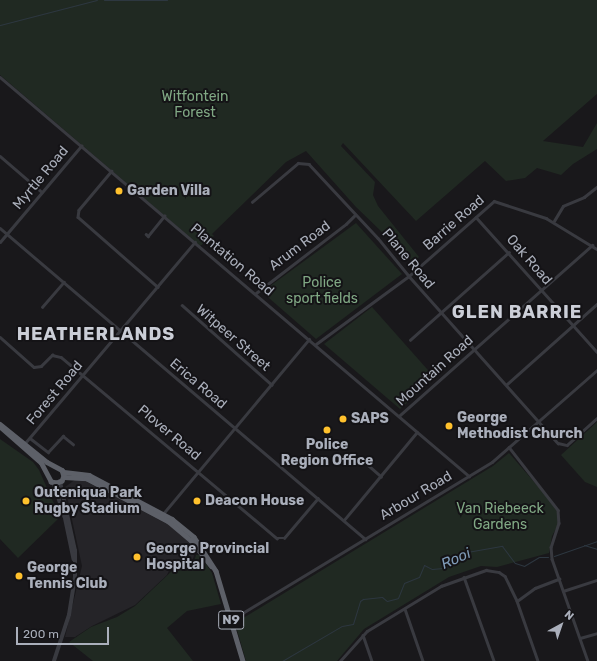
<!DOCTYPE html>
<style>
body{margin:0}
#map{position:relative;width:597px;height:661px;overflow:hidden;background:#19181b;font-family:Rubik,sans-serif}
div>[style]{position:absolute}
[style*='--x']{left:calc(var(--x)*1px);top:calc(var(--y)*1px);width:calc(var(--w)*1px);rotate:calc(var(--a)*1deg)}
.built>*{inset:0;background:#252428}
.green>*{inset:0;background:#202922}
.stream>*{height:1px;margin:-0.5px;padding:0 0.5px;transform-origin:0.5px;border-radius:0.5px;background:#2d3740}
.minor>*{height:2.5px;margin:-1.25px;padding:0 1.25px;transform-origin:1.25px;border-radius:1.25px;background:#393a40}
.tertiary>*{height:3.5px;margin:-1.75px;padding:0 1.75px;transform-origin:1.75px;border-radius:1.75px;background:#393a40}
.trunk>*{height:4.5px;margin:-2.25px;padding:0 2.25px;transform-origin:2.25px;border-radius:2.25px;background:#5d6068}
.dots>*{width:11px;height:11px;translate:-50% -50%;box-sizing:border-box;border:2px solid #141316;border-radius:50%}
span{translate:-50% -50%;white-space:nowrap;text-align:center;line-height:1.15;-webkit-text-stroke:4px #141316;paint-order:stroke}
.shield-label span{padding:1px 3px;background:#141316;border:1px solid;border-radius:3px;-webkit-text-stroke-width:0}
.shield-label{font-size:13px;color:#aaafbb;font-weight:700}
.park-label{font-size:14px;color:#80a884}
.street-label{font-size:14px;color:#aaafbb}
.poi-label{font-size:14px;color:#aaafbb;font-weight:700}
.left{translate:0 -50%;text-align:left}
.water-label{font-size:15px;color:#7f9bb8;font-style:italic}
.district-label{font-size:18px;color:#cbced7;font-weight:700;letter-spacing:1px}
.north{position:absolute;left:541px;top:605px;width:40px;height:40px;-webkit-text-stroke:3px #141316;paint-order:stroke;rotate:40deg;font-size:11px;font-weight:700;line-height:16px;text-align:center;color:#aaafbb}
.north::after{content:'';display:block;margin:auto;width:14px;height:18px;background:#aaafbb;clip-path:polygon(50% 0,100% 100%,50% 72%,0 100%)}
.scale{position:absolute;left:16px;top:627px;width:93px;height:18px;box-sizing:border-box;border:2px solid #aaafbb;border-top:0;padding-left:5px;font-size:12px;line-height:14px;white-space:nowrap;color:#aaafbb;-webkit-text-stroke:3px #141316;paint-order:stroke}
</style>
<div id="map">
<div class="built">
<i style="clip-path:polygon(76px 479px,87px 482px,171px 526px,191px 543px,194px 556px,190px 566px,186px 569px,171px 566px,167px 575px,135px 605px,92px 626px,75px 637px,65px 637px,82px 566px,65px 487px)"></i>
</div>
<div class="green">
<i style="clip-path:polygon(0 0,597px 0,597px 94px,543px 141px,583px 147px,597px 123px,597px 149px,573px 164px,561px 175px,537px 168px,525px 178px,506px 181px,485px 161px,416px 221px,343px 143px,341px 146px,375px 182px,373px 195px,378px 206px,419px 257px,413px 262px,356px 207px,306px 151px,286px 162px,212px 234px,214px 236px,200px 246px,0 75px)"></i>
<i style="clip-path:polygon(356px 223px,402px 274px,316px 339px,262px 292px)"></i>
<i style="clip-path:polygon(372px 307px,435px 378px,400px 409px,324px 344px)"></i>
<i style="clip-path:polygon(597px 422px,597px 487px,585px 482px,561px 455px)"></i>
<i style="clip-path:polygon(0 439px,33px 462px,39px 470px,60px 517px,18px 558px,0 539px)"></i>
<i style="clip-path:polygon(509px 453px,555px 506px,559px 517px,557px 527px,552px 536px,549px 553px,497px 567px,481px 566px,449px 577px,364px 629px,337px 661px,246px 661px,235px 623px,493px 466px)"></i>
<i style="clip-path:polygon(196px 555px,200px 555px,212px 573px,221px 604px,187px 611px,167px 628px,193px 661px,93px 661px,69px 642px,91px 627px,117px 617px,135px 606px,175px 568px,186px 571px,192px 568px)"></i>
</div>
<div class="stream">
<i style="--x:104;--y:0;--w:63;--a:0"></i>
<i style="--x:0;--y:25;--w:100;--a:-14.5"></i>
<i style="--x:584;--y:545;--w:14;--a:17"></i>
<i style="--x:554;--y:556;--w:46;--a:-19.2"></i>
<i style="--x:282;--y:661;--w:69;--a:-30.3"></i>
<i style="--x:342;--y:626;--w:11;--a:-10"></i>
<i style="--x:353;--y:624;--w:24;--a:-73"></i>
<i style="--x:360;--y:601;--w:4;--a:-34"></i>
<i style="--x:363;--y:599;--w:19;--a:-6"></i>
<i style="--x:382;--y:597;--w:6;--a:39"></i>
<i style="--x:387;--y:601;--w:11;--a:-15"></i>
<i style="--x:398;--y:598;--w:16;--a:-68"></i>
<i style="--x:404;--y:583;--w:16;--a:-22"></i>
<i style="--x:419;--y:577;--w:13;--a:-67"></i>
<i style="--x:424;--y:565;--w:9;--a:27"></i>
<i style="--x:432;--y:569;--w:11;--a:-5"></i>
<i style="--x:443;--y:568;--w:20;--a:-24"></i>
<i style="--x:461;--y:560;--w:10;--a:-53"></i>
<i style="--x:467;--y:552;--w:36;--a:-10"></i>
<i style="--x:502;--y:546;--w:21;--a:53"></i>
<i style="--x:515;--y:563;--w:9;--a:18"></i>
<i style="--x:524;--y:566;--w:17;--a:-31"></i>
<i style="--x:539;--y:557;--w:9;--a:0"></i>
</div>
<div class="minor">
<i style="--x:0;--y:77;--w:616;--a:40.39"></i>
<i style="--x:0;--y:156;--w:55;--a:40.6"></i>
<i style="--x:112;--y:171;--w:51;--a:130.2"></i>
<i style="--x:79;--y:210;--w:7;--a:98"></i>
<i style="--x:78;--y:217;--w:106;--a:41.2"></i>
<i style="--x:252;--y:202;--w:60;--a:-40.3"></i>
<i style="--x:298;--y:163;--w:11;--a:5"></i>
<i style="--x:309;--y:164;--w:101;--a:47"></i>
<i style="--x:378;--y:238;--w:49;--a:50.8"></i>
<i style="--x:409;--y:276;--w:224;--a:48.3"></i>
<i style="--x:558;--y:443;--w:9;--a:13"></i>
<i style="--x:567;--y:445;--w:40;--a:-42"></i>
<i style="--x:476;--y:217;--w:181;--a:48.1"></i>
<i style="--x:554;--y:221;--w:17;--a:-59"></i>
<i style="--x:563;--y:206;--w:23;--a:-23"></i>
<i style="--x:584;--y:197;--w:16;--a:-38"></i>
<i style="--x:0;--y:228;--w:480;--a:40.4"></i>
<i style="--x:146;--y:234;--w:3;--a:45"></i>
<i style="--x:148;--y:236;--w:26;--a:-51"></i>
<i style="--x:0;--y:242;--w:126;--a:-49.8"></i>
<i style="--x:256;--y:293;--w:113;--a:-37.5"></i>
<i style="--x:346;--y:224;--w:13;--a:-45"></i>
<i style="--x:182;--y:305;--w:120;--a:41.6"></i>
<i style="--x:42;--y:307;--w:33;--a:-49"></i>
<i style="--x:0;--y:337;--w:45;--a:41.4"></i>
<i style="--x:34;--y:367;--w:7;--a:-8"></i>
<i style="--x:41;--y:366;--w:16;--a:-45"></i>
<i style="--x:52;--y:355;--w:9;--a:13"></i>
<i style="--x:61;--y:357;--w:282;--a:40"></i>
<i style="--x:277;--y:538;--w:7;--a:0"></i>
<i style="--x:284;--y:538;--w:52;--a:-49.6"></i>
<i style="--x:410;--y:340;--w:132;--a:-41.6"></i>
<i style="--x:316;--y:344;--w:115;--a:-36.2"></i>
<i style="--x:409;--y:276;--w:113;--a:-41.4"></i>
<i style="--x:494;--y:201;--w:55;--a:18.1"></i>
<i style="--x:546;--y:218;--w:60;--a:31.3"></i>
<i style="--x:506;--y:385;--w:122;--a:-41.7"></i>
<i style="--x:399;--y:416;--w:258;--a:-41.5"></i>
<i style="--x:30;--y:438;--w:23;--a:38"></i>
<i style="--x:48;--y:452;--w:22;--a:-47"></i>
<i style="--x:63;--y:436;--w:13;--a:39"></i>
<i style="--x:25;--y:443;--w:263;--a:-49.8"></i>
<i style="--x:509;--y:447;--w:80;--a:52.1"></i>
<i style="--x:558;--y:510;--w:13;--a:86"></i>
<i style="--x:559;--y:523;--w:25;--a:108"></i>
<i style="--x:551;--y:547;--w:12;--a:85"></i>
<i style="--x:552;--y:559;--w:108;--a:70.6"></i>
<i style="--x:360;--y:458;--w:28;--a:41"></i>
<i style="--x:162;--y:515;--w:229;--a:-50.1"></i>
<i style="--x:344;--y:520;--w:114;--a:-50.3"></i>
<i style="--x:464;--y:577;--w:89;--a:70.3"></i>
<i style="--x:563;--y:591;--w:36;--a:-18"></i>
<i style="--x:517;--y:601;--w:22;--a:-36"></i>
<i style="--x:535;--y:588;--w:26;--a:-21"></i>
<i style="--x:405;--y:609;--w:55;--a:70.9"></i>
<i style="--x:231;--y:620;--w:305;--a:-31.2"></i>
<i style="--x:492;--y:462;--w:140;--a:-41.2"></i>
<i style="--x:363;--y:635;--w:28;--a:71"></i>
<i style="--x:580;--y:638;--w:18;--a:-16"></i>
<i style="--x:340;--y:661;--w:40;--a:-48"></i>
<i style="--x:367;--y:631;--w:87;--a:-31.3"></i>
<i style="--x:441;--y:586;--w:48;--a:-19.6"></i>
<i style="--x:486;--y:570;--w:13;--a:9"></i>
<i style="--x:499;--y:572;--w:7;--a:34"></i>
<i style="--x:505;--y:576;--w:28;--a:64"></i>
<i style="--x:517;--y:601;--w:64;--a:70.7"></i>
</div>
<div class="tertiary">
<i style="--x:54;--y:483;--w:35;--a:72"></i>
<i style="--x:65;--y:516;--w:44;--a:78.2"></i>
<i style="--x:54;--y:661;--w:48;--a:-71.9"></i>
<i style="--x:69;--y:615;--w:38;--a:-81"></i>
<i style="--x:75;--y:577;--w:26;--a:-90"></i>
<i style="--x:75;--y:551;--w:71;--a:-102.3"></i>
</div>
<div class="trunk">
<i style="--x:0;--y:424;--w:60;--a:39"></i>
<i style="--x:47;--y:462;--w:17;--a:28"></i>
<i style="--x:62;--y:470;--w:6;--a:72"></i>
<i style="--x:64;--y:476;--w:5;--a:112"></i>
<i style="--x:62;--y:481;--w:5;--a:158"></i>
<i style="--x:57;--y:483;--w:6;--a:-171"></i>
<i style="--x:51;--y:482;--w:21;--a:-118"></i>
<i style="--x:41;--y:463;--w:55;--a:-138.7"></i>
<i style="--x:64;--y:472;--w:25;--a:7"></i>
<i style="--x:89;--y:475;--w:94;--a:27.9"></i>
<i style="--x:172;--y:519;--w:28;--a:39"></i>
<i style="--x:194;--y:537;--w:40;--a:57.1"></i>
<i style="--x:216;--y:571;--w:94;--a:73.3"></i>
<i style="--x:64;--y:477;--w:22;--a:3"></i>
<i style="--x:86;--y:478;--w:93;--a:27.7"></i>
<i style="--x:168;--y:521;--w:30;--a:40"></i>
<i style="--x:191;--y:540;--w:33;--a:52"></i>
</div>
<div class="dots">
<i style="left:119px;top:191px;background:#ffc12d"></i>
<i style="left:343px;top:419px;background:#ffc12d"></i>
<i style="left:449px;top:426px;background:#ffc12d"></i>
<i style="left:327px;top:430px;background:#ffc12d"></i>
<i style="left:26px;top:501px;background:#ffc12d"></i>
<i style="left:197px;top:501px;background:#ffc12d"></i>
<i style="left:137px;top:557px;background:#ffc12d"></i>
<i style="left:19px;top:576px;background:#ffc12d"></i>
</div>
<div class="shield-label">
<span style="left:231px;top:620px">N9</span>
</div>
<div class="park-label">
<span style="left:195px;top:105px">Witfontein<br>Forest</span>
<span style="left:322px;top:291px">Police<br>sport fields</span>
<span style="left:500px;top:517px">Van Riebeeck<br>Gardens</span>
</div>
<div class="street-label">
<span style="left:41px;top:178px;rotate:-50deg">Myrtle Road</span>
<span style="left:454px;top:223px;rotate:-41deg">Barrie Road</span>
<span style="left:300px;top:246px;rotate:-37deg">Arum Road</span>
<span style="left:408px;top:259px;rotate:50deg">Plane Road</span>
<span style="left:232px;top:260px;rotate:40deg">Plantation Road</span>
<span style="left:529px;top:260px;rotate:49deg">Oak Road</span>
<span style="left:233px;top:338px;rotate:41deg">Witpeer Street</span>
<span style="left:435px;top:371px;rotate:-42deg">Mountain Road</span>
<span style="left:198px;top:384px;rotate:40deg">Erica Road</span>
<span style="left:55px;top:393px;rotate:-50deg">Forest Road</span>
<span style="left:169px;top:433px;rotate:40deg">Plover Road</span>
<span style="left:416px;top:496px;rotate:-31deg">Arbour Road</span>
</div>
<div class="poi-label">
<span class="left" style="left:127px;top:191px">Garden Villa</span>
<span class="left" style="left:457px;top:426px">George<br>Methodist Church</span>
<span class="left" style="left:351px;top:419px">SAPS</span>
<span style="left:327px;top:453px">Police<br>Region Office</span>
<span class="left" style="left:34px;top:501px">Outeniqua Park<br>Rugby Stadium</span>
<span class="left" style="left:205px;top:501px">Deacon House</span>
<span class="left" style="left:146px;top:557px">George Provincial<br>Hospital</span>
<span class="left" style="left:27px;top:576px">George<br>Tennis Club</span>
</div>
<div class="water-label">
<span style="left:456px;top:559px;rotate:-24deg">Rooi</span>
</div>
<div class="district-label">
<span style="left:517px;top:312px">GLEN BARRIE</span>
<span style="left:96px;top:334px">HEATHERLANDS</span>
</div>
<div class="north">N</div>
<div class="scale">200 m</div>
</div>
